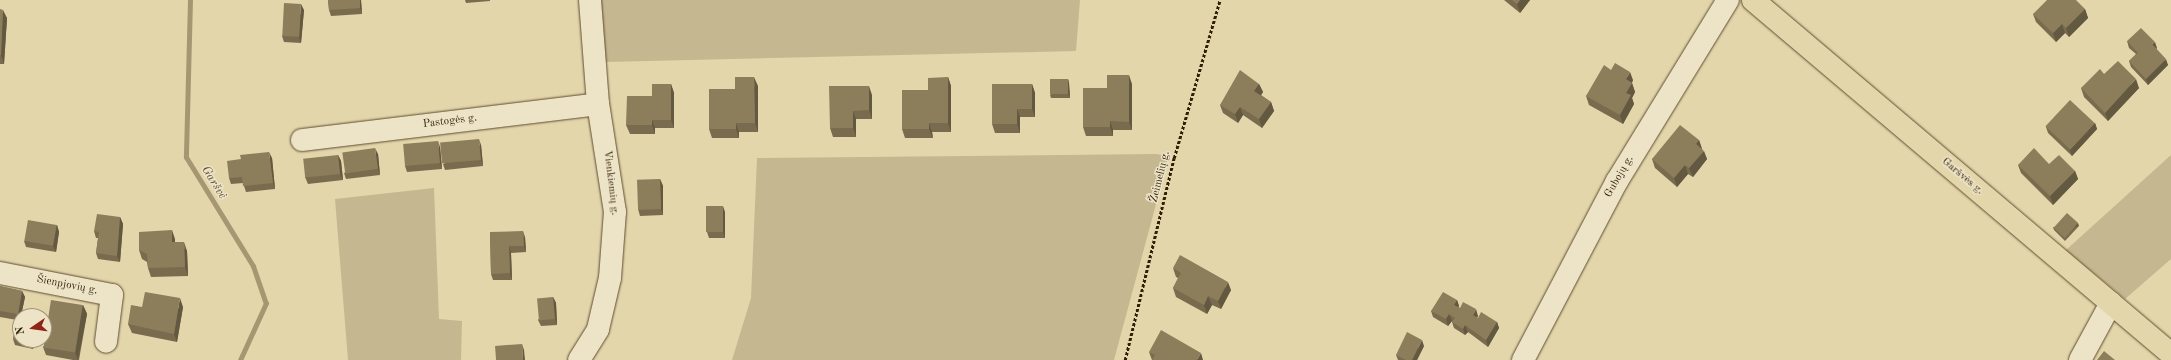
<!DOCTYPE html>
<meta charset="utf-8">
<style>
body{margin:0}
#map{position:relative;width:2171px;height:360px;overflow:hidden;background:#e3d6ab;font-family:"Old Standard TT",serif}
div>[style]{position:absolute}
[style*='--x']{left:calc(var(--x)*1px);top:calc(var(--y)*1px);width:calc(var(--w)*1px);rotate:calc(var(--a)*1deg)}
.green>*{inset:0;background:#c5b78f}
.stream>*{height:5px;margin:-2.5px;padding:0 2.5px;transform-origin:2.5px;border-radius:2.5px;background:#a69773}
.path>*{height:2.5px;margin-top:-1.25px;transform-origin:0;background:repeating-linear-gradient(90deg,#301e05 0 3px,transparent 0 5px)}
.roads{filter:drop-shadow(0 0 1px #5d4c2e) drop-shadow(0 0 1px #5d4c2e)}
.minor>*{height:22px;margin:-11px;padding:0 11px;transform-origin:11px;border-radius:11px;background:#ede4c8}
.major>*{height:22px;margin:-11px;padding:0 11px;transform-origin:11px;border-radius:11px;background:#e3d6ab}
.wall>*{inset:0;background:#796c4e}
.shaded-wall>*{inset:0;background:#635840;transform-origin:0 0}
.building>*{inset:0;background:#8d7e5b;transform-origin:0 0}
span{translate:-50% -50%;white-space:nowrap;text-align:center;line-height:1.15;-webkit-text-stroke:3px #ede4c8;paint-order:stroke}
.street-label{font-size:11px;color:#301e05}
.water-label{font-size:12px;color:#59482c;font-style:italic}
.north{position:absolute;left:12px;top:308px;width:40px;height:40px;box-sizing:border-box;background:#ede4c8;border:1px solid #a1957a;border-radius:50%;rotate:257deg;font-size:11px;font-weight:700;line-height:16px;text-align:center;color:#301e05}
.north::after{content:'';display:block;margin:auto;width:14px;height:18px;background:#8f2418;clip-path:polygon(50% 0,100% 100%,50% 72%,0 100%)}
</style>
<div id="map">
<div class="green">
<i style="clip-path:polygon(599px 0,1080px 0,1076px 51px,605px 62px)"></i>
<i style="clip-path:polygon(1156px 154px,1169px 156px,1114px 360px,732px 360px,751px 298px,757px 158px)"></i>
<i style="clip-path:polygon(2171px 155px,2171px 259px,2125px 299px,2066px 250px)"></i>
<i style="clip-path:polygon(434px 188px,439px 319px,462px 321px,461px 360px,348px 360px,335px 199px)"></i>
</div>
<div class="stream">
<i style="--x:190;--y:0;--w:157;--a:91.5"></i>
<i style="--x:186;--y:157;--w:128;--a:58.4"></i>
<i style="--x:253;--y:266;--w:39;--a:71"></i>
<i style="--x:266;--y:303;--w:63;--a:114.5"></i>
</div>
<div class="path">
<i style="--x:1125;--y:360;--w:208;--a:-76.4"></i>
<i style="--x:1174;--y:158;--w:165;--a:-73.8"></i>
</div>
<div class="roads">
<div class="minor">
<i style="--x:302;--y:140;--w:298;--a:-6.9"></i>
<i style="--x:0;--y:273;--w:114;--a:11.1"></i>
<i style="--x:112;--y:295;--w:47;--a:97.3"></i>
<i style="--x:579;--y:360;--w:36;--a:-58"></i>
<i style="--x:598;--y:329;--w:52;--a:-76.8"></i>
<i style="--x:610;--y:278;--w:66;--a:-85.7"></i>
<i style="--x:615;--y:212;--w:109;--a:-98.9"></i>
<i style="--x:598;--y:104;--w:104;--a:-94.4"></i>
<i style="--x:1523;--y:360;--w:202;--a:-62.3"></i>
<i style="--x:1617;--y:181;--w:212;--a:-58.5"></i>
<i style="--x:2080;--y:360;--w:65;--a:-61.5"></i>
</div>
<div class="major">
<i style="--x:1753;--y:0;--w:548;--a:40.26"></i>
</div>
</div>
<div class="wall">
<i style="clip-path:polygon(328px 0,361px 0,362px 14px,331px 16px,329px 10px)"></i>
<i style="clip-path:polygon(465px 0,490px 0,490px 1px,466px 3px)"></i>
<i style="clip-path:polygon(1504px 0,1530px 0,1520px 13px)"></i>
<i style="clip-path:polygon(0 9px,7px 18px,4px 64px,0 64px)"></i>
<i style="clip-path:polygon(2085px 9px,2088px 18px,2069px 37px,2065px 33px,2056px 42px,2036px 22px,2033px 14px)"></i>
<i style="clip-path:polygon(304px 10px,301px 43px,284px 42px,282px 36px)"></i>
<i style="clip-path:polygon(2127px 41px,2157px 48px,2156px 49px,2168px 65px,2148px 85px,2131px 67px,2129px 61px,2136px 54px,2129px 48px)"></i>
<i style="clip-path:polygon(1611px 70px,1633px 80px,1632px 83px,1635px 92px,1632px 98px,1634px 104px,1623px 124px,1589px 105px,1586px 96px)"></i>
<i style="clip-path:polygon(2104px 74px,2139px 88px,2108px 121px,2084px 97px,2081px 88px)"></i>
<i style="clip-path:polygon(948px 77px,951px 86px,951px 132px,932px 132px,933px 138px,905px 138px,902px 129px,928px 90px)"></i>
<i style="clip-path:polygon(1068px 79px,1069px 83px,1070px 98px,1051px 98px,1050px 95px)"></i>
<i style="clip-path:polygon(671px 84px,674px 93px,674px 128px,655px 128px,655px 134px,630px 134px,626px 125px,652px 96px)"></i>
<i style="clip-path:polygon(1032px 84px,1035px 93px,1035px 117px,1020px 117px,1020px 133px,995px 133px,992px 124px)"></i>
<i style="clip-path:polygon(1132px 84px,1132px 130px,1113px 130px,1113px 136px,1086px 136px,1083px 127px)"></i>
<i style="clip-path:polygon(1259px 84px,1263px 92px,1261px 95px,1271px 102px,1274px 111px,1262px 128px,1243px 115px,1238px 123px,1223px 113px,1220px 105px)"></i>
<i style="clip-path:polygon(758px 86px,758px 132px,739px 132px,739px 138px,712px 138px,709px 129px,735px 89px)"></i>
<i style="clip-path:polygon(872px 95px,872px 119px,856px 119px,856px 137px,833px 137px,830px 128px)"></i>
<i style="clip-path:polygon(2095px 123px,2097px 129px,2072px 156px,2048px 133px,2046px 127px)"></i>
<i style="clip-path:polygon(1699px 140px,1702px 149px,1707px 159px,1693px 177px,1688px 174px,1677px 187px,1655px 168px,1652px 159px)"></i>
<i style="clip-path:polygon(481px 145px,483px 166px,445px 170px,443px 164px)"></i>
<i style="clip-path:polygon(440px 147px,442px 169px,407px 172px,405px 166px)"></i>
<i style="clip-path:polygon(378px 154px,380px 175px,346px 179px,344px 173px)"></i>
<i style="clip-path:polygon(338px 155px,341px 161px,343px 180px,308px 184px,305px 177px)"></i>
<i style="clip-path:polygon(272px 158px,275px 189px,246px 192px,243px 183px,231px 184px,229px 178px)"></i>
<i style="clip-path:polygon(2049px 164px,2075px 171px,2078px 179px,2053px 205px,2021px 173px,2018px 165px)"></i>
<i style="clip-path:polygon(660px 179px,663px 186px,663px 215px,640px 216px,638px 209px)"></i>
<i style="clip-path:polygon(725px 212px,725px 238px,709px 238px,707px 232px)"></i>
<i style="clip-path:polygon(120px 217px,123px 224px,120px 262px,98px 259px,96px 253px,98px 238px,96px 238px,94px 231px)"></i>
<i style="clip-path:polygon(57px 225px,59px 232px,56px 252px,26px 247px,24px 241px)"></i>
<i style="clip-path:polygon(2079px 226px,2065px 241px,2054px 230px,2053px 227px)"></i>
<i style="clip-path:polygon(490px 232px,525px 237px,526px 252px,511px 253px,512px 280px,493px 280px,491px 274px)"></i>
<i style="clip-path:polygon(175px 239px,175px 242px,187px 251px,188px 276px,151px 277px,148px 268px,147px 262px,142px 259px,139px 250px)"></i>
<i style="clip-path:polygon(1173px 268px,1231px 290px,1221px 309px,1212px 305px,1207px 314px,1176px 297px,1173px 288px,1178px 278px,1176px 277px)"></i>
<i style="clip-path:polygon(0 286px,22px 291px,25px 297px,21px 316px,20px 316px,20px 340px,35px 340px,33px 349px,15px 345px,13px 339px,17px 320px,0 317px)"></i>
<i style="clip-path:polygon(553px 297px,556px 303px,557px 325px,541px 326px,538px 320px)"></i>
<i style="clip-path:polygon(1457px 300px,1459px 306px,1458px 307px,1478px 316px,1477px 318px,1497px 322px,1499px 328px,1488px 347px,1468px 332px,1465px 335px,1454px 328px,1452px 322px,1452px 321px,1448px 326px,1433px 317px,1431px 311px)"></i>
<i style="clip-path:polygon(83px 305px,87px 314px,79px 360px,73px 360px,46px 355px,43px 347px)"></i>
<i style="clip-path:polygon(183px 307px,177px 342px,132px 333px,128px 324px)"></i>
<i style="clip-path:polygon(1424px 346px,1417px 360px,1398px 360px,1396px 355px)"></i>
<i style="clip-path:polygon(1149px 352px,1203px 360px,1152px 360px)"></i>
</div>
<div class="shaded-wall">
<i style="clip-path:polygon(360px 0,361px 0,362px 14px,360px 8px)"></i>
<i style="clip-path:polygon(1520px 0,1530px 0,1520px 13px,1517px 4px)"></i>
<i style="clip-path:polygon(301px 4px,304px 10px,301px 43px,299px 37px)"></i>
<i style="clip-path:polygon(2085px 9px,2088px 18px,2069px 37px,2066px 28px)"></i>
<i style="clip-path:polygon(3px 10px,7px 18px,4px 64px,1px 55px)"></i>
<i style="clip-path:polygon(2062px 24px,2065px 33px,2056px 42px,2053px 33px)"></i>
<i style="clip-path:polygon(2155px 42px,2157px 48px,2154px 51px,2152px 44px)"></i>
<i style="clip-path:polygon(2166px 59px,2168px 65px,2148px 85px,2146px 79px)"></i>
<i style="clip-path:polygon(1630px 72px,1633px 80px,1629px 88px,1626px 79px)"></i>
<i style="clip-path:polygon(1129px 75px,1132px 84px,1132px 130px,1129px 122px)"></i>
<i style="clip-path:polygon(754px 77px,758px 86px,758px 132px,755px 123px)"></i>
<i style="clip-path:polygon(948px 77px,951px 86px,951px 132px,948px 123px)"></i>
<i style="clip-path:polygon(1068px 79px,1069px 83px,1070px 98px,1068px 94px)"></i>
<i style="clip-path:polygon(2136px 79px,2139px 88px,2108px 121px,2105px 113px)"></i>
<i style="clip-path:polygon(1632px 83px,1635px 92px,1632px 98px,1634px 104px,1623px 124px,1620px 115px,1626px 93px)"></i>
<i style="clip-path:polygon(671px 84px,674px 93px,674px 128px,671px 120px)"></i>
<i style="clip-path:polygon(1032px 84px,1035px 93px,1035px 117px,1032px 109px)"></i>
<i style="clip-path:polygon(1259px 84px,1263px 92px,1258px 100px,1254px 91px)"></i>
<i style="clip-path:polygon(869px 86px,872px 95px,872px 119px,869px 110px)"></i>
<i style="clip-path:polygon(1271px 102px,1274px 111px,1262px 128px,1259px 119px)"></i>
<i style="clip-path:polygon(1240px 107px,1243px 115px,1238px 123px,1235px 114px)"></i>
<i style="clip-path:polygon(1017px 109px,1020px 117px,1020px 133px,1017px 124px)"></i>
<i style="clip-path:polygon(853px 111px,856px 119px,856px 137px,853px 128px)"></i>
<i style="clip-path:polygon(652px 120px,655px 128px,655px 134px,652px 125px)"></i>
<i style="clip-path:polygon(1110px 121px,1113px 130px,1113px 136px,1110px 127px)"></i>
<i style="clip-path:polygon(736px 123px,739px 132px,739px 138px,736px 129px)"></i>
<i style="clip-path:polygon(929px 123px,932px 132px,933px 138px,929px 129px)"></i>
<i style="clip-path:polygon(2095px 123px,2097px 129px,2072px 156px,2070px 150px)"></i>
<i style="clip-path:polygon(479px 139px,481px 145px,483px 166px,481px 160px)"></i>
<i style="clip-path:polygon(1699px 140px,1702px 149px,1696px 144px)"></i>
<i style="clip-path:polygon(438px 141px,440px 147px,442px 169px,440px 163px)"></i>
<i style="clip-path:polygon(375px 148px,378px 154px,380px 175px,378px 169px)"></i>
<i style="clip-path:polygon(1704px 151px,1707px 159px,1693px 177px,1689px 168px)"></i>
<i style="clip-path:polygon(269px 152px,272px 158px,275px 189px,273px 183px)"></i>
<i style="clip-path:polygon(338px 155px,341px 161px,343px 180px,340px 174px)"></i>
<i style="clip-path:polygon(1685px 165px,1688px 174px,1677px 187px,1674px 178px)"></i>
<i style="clip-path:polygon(2075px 171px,2078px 179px,2053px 205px,2050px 196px)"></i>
<i style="clip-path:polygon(660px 179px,663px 186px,663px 215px,661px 209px)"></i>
<i style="clip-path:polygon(723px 206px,725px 212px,725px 238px,723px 232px)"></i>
<i style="clip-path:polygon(120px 217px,123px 224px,120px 262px,117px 256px)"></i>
<i style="left:2078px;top:223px;width:3px;height:21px;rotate:72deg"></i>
<i style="clip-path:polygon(57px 225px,59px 232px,56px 252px,53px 246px)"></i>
<i style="clip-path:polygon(172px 230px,175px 239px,175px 251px,172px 242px)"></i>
<i style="clip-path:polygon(523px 231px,525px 237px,526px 252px,524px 246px)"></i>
<i style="clip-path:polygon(184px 242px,187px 251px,188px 276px,185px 267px)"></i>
<i style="clip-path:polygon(509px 246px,511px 253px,512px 280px,510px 273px)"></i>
<i style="clip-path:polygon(1228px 282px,1231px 290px,1221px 309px,1218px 301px)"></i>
<i style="clip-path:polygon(22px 291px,25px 297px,21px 316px,20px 316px,20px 320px,18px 314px)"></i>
<i style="clip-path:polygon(1208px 296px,1212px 305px,1207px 314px,1204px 305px)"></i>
<i style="clip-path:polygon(553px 297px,556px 303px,557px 325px,555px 319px)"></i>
<i style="clip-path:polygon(180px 298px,183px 307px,177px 342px,174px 334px)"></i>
<i style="clip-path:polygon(1457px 300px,1459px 306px,1456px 311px,1454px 305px)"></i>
<i style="clip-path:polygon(83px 305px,87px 314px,78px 360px,75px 352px)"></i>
<i style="clip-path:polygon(1476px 309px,1478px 316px,1475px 321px,1473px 315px)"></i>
<i style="clip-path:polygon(1449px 314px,1452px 321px,1448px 326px,1446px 319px)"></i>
<i style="clip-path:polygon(1497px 322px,1499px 328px,1488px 347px,1486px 340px)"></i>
<i style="clip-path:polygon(1465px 325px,1468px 332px,1465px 335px,1463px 329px)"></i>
<i style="clip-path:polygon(31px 340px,35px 340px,33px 349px,31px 342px)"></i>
<i style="clip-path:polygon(1422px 340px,1424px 346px,1417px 360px,1412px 360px)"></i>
<i style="clip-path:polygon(522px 344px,524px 350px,525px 360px,523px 360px)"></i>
<i style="clip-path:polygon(1201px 353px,1203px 360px,1197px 360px)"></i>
</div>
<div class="building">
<i style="clip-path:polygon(328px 0,360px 0,360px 8px,329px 10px)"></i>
<i style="clip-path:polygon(1512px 0,1520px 0,1517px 4px)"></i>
<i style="clip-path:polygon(2047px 0,2076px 0,2085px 9px,2066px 28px,2062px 24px,2053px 33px,2033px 14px)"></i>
<i style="left:284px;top:3px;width:17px;height:33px;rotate:3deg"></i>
<i style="clip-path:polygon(0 9px,3px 10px,1px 55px,0 55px)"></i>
<i style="clip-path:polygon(2141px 28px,2155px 42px,2152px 44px,2166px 59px,2146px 79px,2129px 61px,2138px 53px,2127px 41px)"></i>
<i style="clip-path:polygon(2118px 61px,2136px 79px,2105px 113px,2081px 88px,2100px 69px,2104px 74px)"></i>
<i style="clip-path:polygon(1615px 63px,1630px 72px,1626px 79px,1632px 83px,1626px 93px,1631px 95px,1620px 115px,1586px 96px,1604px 65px,1611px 70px)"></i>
<i style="clip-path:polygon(1240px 70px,1259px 84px,1254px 91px,1271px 102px,1259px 119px,1240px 107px,1235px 114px,1220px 105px)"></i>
<i style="clip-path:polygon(1107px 75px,1129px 75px,1129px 122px,1110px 121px,1110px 127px,1083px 127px,1083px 88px,1107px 88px)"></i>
<i style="clip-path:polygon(735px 77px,754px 77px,755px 123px,736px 123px,736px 129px,709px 129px,709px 89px,735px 89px)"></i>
<i style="clip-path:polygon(948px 77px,948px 123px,929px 123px,929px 129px,902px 129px,902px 90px,928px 90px,928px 78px)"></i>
<i style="left:1068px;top:79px;width:15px;height:18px;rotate:90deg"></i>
<i style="clip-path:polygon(652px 84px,671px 84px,671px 120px,652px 120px,652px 125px,626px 125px,627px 96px,652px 96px)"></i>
<i style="clip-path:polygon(992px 84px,1032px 84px,1032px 109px,1017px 109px,1017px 124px,992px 124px)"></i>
<i style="clip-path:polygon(829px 86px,869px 86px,869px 110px,853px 111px,853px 128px,830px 128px)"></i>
<i style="left:2070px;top:100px;width:34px;height:36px;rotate:43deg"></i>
<i style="clip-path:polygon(1680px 125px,1699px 140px,1696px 144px,1704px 151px,1689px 168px,1685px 165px,1674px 178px,1652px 159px)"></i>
<i style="left:479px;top:139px;width:21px;height:39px;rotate:85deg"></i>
<i style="left:438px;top:141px;width:22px;height:35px;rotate:85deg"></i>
<i style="left:375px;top:148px;width:21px;height:33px;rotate:82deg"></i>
<i style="clip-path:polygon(2034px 148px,2049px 164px,2059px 155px,2075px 171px,2050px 196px,2018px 165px)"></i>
<i style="clip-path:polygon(269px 152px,273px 183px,243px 186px,242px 177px,229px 178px,227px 161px,241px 159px,240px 155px)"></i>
<i style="left:338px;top:155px;width:19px;height:35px;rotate:84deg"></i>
<i style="left:660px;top:179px;width:30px;height:23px;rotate:88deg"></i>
<i style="left:706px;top:206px;width:17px;height:26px"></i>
<i style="left:2067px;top:213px;width:15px;height:20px;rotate:42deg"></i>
<i style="clip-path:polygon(97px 214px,120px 217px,117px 256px,96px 253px,99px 232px,94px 231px)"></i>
<i style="left:28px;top:220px;width:29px;height:21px;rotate:10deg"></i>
<i style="clip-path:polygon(172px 230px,172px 242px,184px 242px,185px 267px,148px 268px,147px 254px,139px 250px,139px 232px)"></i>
<i style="clip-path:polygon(523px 231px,524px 246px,509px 246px,510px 273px,491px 274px,490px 232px)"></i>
<i style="clip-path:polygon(1180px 255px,1228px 282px,1218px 301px,1208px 296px,1204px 305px,1173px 288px,1181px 273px,1173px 268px)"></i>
<i style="clip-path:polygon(0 286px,22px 291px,18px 314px,0 311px)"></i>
<i style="clip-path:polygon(145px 292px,180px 298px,174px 334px,128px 324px,131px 305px,142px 307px)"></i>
<i style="clip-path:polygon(1443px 292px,1457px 300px,1454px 305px,1460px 308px,1463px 302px,1476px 309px,1473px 315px,1478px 318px,1481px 312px,1497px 322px,1486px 340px,1465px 325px,1463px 329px,1452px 322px,1455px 318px,1449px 314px,1446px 319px,1431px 311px)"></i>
<i style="left:553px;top:297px;width:22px;height:16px;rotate:85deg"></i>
<i style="left:51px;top:300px;width:32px;height:48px;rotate:9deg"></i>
<i style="clip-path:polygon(18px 318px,20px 319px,20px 340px,31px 340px,31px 342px,13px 339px)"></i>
<i style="clip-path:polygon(1161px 330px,1201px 353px,1197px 360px,1152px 360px,1155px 355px,1149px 352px)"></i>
<i style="clip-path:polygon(1407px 332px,1422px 340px,1412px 360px,1406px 360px,1396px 355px)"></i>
<i style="left:522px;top:344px;width:16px;height:27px;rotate:86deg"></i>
<i style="clip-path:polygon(2104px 351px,2115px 360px,2097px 360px)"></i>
</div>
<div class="street-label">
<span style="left:450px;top:122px;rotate:-7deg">Pastogės g.</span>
<span style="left:1161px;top:177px;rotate:-76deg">Žeimelių g.</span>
<span style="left:1620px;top:177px;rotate:-60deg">Gubojų g.</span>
<span style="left:1962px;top:177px;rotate:40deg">Garšvės g.</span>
<span style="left:610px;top:183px;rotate:83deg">Vienkiemių g.</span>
<span style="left:67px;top:286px;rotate:11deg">Šienpjovių g.</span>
</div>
<div class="water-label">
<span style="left:213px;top:183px;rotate:58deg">Garšvė</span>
</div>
<div class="north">N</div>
</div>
